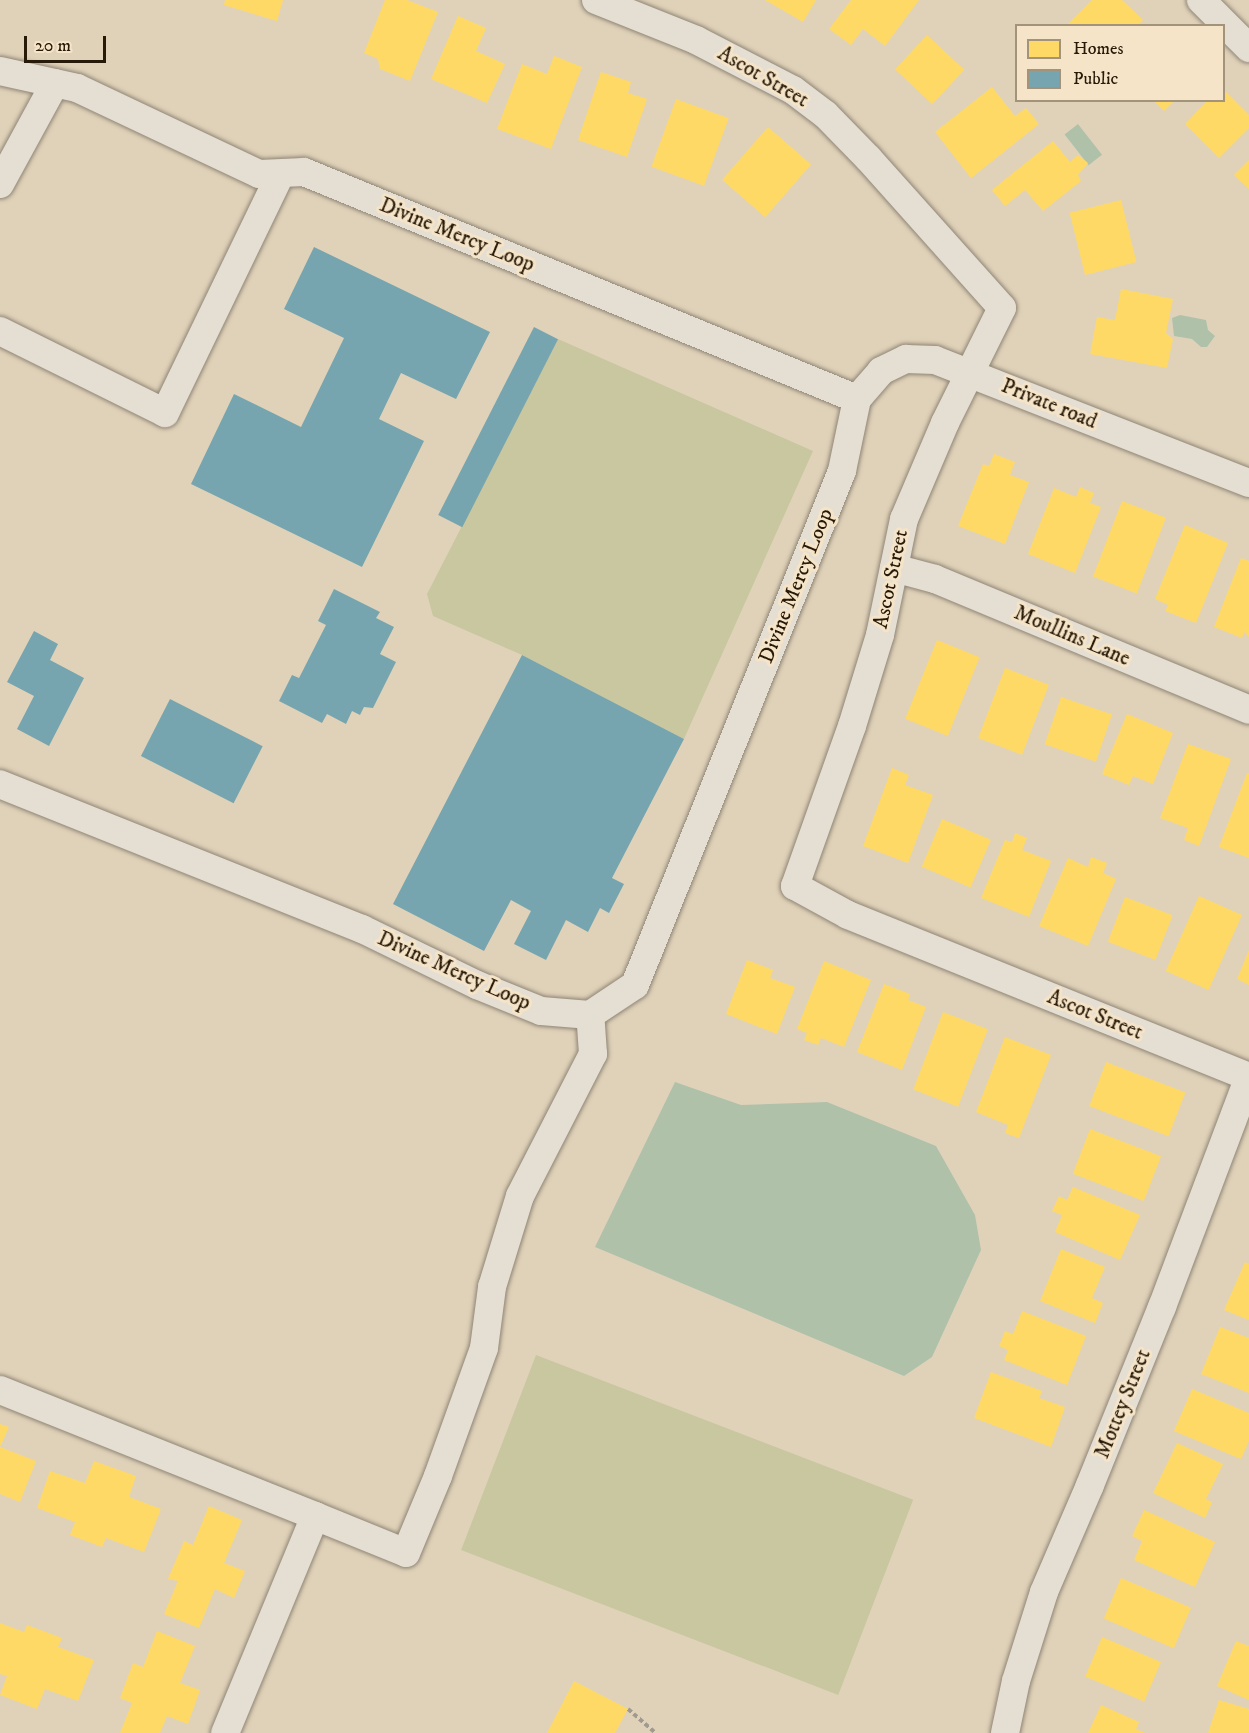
<!DOCTYPE html>
<style>
body{margin:0}
#map{position:relative;width:1249px;height:1733px;overflow:hidden;background:#e0d2b9;font-family:"IM FELL DW Pica",serif}
div>[style]{position:absolute}
[style*='--x']{left:calc(var(--x)*1px);top:calc(var(--y)*1px);width:calc(var(--w)*1px);rotate:calc(var(--a)*1deg)}
.green>*{inset:0;background:#c9c79f;transform-origin:0 0}
.water>*{inset:0;background:#b0c1aa;transform-origin:0 0}
.homes>*{inset:0;background:#ffd966;transform-origin:0 0}
.public>*{inset:0;background:#76a5af;transform-origin:0 0}
.path>*{height:4px;margin-top:-2px;transform-origin:0;background:repeating-linear-gradient(90deg,#a19a8f 0 4.5px,transparent 0 7.5px)}
.roads{filter:drop-shadow(0 0 2px #8f8575) drop-shadow(0 0 2px #8f8575)}
.minor>*{height:28px;margin:-14px;padding:0 14px;transform-origin:14px;border-radius:14px;background:#e5ded2}
span{translate:-50% -50%;white-space:nowrap;text-align:center;line-height:1.15;-webkit-text-stroke:6px #f5e4c8;paint-order:stroke}
.street-label{font-size:21px;color:#281a08}
.legend{position:absolute;left:1015px;top:24px;width:210px;height:78px;box-sizing:border-box;background:#f5e4c8;border:2px solid #a3937b;margin:0;padding:8px 10px;list-style:none;font-size:18px;color:#281a08}
.legend li{display:flex;align-items:center;gap:12px;height:30px}
.legend b{width:30px;border:2px solid #a3937b}
.scale{position:absolute;left:24px;top:36px;width:82px;height:27px;box-sizing:border-box;border:3px solid #281a08;border-top:0;padding-left:8px;font-size:18px;line-height:21px;white-space:nowrap;color:#281a08;-webkit-text-stroke:4px #f5e4c8;paint-order:stroke}
</style>
<div id="map">
<div class="green">
<i style="clip-path:polygon(558px 339px,813px 451px,684px 739px,522px 655px,433px 616px,427px 594px)"></i>
<i style="left:536px;top:1355px;width:404px;height:209px;rotate:21deg"></i>
</div>
<div class="water">
<i style="left:1078px;top:124px;width:39px;height:17px;rotate:52deg"></i>
<i style="clip-path:polygon(1180px 315px,1206px 320px,1208px 330px,1215px 336px,1207px 347px,1201px 347px,1192px 339px,1174px 336px,1172px 318px)"></i>
<i style="clip-path:polygon(675px 1082px,741px 1105px,827px 1102px,936px 1146px,975px 1215px,981px 1250px,932px 1357px,904px 1376px,595px 1247px)"></i>
</div>
<div class="homes">
<i style="clip-path:polygon(225px 0,283px 0,277px 21px,224px 5px)"></i>
<i style="clip-path:polygon(385px 0,407px 0,438px 12px,410px 81px,380px 69px,378px 59px,364px 53px)"></i>
<i style="clip-path:polygon(765px 0,816px 0,803px 22px)"></i>
<i style="clip-path:polygon(851px 0,919px 0,885px 46px,863px 29px,851px 45px,829px 29px)"></i>
<i style="clip-path:polygon(1092px 0,1122px 0,1143px 20px,1137px 26px,1066px 26px)"></i>
<i style="clip-path:polygon(458px 16px,486px 28px,476px 51px,505px 64px,487px 103px,431px 79px)"></i>
<i style="left:927px;top:35px;width:51px;height:47px;rotate:43deg"></i>
<i style="clip-path:polygon(554px 56px,582px 67px,551px 149px,497px 129px,522px 64px,547px 74px)"></i>
<i style="clip-path:polygon(601px 72px,631px 82px,628px 93px,647px 99px,627px 157px,578px 140px)"></i>
<i style="clip-path:polygon(992px 87px,1015px 116px,1026px 108px,1039px 124px,971px 178px,935px 132px)"></i>
<i style="clip-path:polygon(1224px 90px,1249px 115px,1249px 128px,1219px 158px,1185px 124px,1208px 100px,1224px 100px)"></i>
<i style="left:676px;top:99px;width:56px;height:72px;rotate:20deg"></i>
<i style="clip-path:polygon(1153px 100px,1175px 100px,1164px 111px)"></i>
<i style="left:768px;top:127px;width:57px;height:70px;rotate:41deg"></i>
<i style="clip-path:polygon(1053px 141px,1070px 162px,1078px 155px,1088px 163px,1078px 175px,1081px 181px,1043px 211px,1025px 190px,1005px 206px,992px 190px)"></i>
<i style="clip-path:polygon(1249px 160px,1249px 189px,1234px 175px)"></i>
<i style="left:1121px;top:200px;width:64px;height:53px;rotate:76deg"></i>
<i style="clip-path:polygon(1121px 289px,1173px 299px,1166px 333px,1173px 339px,1167px 368px,1090px 354px,1097px 317px,1115px 320px)"></i>
<i style="clip-path:polygon(994px 454px,1015px 462px,1010px 475px,1029px 482px,1005px 544px,958px 526px,983px 464px,989px 466px)"></i>
<i style="clip-path:polygon(1080px 487px,1094px 493px,1090px 503px,1101px 507px,1075px 573px,1028px 554px,1054px 488px,1076px 497px)"></i>
<i style="left:1122px;top:501px;width:47px;height:81px;rotate:21deg"></i>
<i style="clip-path:polygon(1185px 525px,1228px 543px,1196px 623px,1165px 611px,1168px 605px,1155px 599px)"></i>
<i style="clip-path:polygon(1241px 558px,1249px 561px,1249px 637px,1244px 632px,1242px 638px,1214px 627px)"></i>
<i style="left:937px;top:640px;width:46px;height:85px;rotate:22deg"></i>
<i style="left:1005px;top:668px;width:47px;height:75px;rotate:21deg"></i>
<i style="left:1061px;top:697px;width:54px;height:50px;rotate:19deg"></i>
<i style="clip-path:polygon(1127px 714px,1173px 733px,1153px 784px,1133px 776px,1129px 785px,1102px 774px)"></i>
<i style="clip-path:polygon(1188px 744px,1231px 759px,1199px 846px,1184px 840px,1188px 828px,1160px 818px)"></i>
<i style="clip-path:polygon(892px 768px,909px 775px,905px 785px,933px 795px,908px 863px,863px 846px)"></i>
<i style="clip-path:polygon(1247px 773px,1249px 773px,1249px 858px,1219px 847px)"></i>
<i style="left:942px;top:819px;width:53px;height:52px;rotate:23deg"></i>
<i style="clip-path:polygon(1015px 833px,1027px 838px,1022px 850px,1051px 861px,1029px 917px,981px 898px,1005px 840px,1012px 842px)"></i>
<i style="clip-path:polygon(1091px 857px,1107px 863px,1103px 873px,1116px 879px,1088px 946px,1039px 926px,1068px 858px,1088px 867px)"></i>
<i style="left:1199px;top:896px;width:47px;height:82px;rotate:24deg"></i>
<i style="left:1125px;top:897px;width:51px;height:48px;rotate:21deg"></i>
<i style="clip-path:polygon(1249px 950px,1249px 985px,1237px 979px)"></i>
<i style="clip-path:polygon(747px 960px,773px 970px,770px 978px,795px 987px,777px 1034px,726px 1014px)"></i>
<i style="clip-path:polygon(824px 961px,871px 980px,844px 1047px,821px 1038px,818px 1045px,804px 1040px,807px 1033px,797px 1029px)"></i>
<i style="clip-path:polygon(884px 984px,910px 994px,908px 1000px,926px 1007px,902px 1070px,857px 1052px)"></i>
<i style="left:943px;top:1012px;width:48px;height:83px;rotate:21deg"></i>
<i style="clip-path:polygon(1005px 1037px,1051px 1055px,1019px 1138px,1005px 1133px,1008px 1125px,976px 1112px)"></i>
<i style="left:1106px;top:1062px;width:85px;height:47px;rotate:21deg"></i>
<i style="left:1090px;top:1129px;width:76px;height:48px;rotate:21deg"></i>
<i style="clip-path:polygon(1073px 1187px,1140px 1215px,1120px 1260px,1055px 1232px,1062px 1215px,1052px 1211px,1059px 1196px,1067px 1200px)"></i>
<i style="clip-path:polygon(1061px 1249px,1105px 1267px,1092px 1298px,1103px 1303px,1095px 1323px,1040px 1301px)"></i>
<i style="clip-path:polygon(1245px 1262px,1249px 1264px,1249px 1320px,1224px 1310px)"></i>
<i style="clip-path:polygon(1022px 1311px,1086px 1336px,1067px 1385px,1004px 1360px,1008px 1350px,999px 1346px,1005px 1331px,1013px 1334px)"></i>
<i style="clip-path:polygon(1220px 1327px,1249px 1338px,1249px 1393px,1201px 1374px)"></i>
<i style="clip-path:polygon(991px 1372px,1042px 1391px,1039px 1398px,1065px 1407px,1051px 1447px,974px 1418px)"></i>
<i style="clip-path:polygon(1192px 1389px,1249px 1413px,1249px 1441px,1241px 1459px,1174px 1431px)"></i>
<i style="clip-path:polygon(0 1424px,9px 1427px,0 1447px,36px 1461px,20px 1502px,0 1494px)"></i>
<i style="clip-path:polygon(1177px 1443px,1223px 1464px,1206px 1499px,1212px 1502px,1205px 1518px,1153px 1493px)"></i>
<i style="clip-path:polygon(94px 1461px,136px 1476px,129px 1497px,161px 1509px,144px 1552px,106px 1538px,102px 1547px,70px 1535px,75px 1522px,37px 1508px,50px 1471px,85px 1483px)"></i>
<i style="clip-path:polygon(209px 1506px,242px 1520px,224px 1563px,245px 1571px,234px 1598px,215px 1589px,199px 1628px,164px 1614px,178px 1581px,168px 1579px,184px 1541px,193px 1545px)"></i>
<i style="clip-path:polygon(1144px 1510px,1215px 1542px,1195px 1587px,1134px 1560px,1142px 1541px,1132px 1536px)"></i>
<i style="left:1121px;top:1578px;width:76px;height:44px;rotate:23deg"></i>
<i style="clip-path:polygon(0 1623px,24px 1632px,27px 1625px,62px 1638px,58px 1647px,94px 1660px,78px 1701px,45px 1689px,37px 1709px,0 1695px,7px 1676px,0 1674px)"></i>
<i style="clip-path:polygon(157px 1631px,195px 1646px,180px 1683px,200px 1690px,188px 1724px,167px 1716px,160px 1733px,120px 1733px,132px 1703px,120px 1698px,133px 1663px,143px 1667px)"></i>
<i style="left:1102px;top:1637px;width:64px;height:43px;rotate:23deg"></i>
<i style="clip-path:polygon(1236px 1641px,1249px 1646px,1249px 1700px,1217px 1686px)"></i>
<i style="clip-path:polygon(574px 1681px,628px 1709px,615px 1733px,547px 1733px)"></i>
<i style="clip-path:polygon(1219px 1700px,1249px 1709px,1249px 1733px,1208px 1733px)"></i>
<i style="clip-path:polygon(1101px 1705px,1139px 1722px,1136px 1729px,1145px 1733px,1088px 1733px)"></i>
</div>
<div class="public">
<i style="clip-path:polygon(314px 247px,490px 332px,456px 399px,401px 373px,379px 419px,424px 441px,362px 567px,191px 484px,234px 394px,301px 427px,344px 338px,284px 309px)"></i>
<i style="left:534px;top:327px;width:27px;height:211px;rotate:27deg"></i>
<i style="clip-path:polygon(334px 589px,380px 612px,376px 618px,394px 627px,380px 654px,396px 662px,373px 708px,364px 707px,360px 715px,352px 711px,346px 724px,327px 714px,322px 723px,279px 701px,292px 675px,299px 678px,326px 625px,318px 621px)"></i>
<i style="clip-path:polygon(34px 631px,58px 644px,50px 660px,84px 678px,49px 746px,17px 729px,34px 696px,7px 682px)"></i>
<i style="clip-path:polygon(522px 655px,684px 739px,612px 878px,624px 884px,609px 913px,600px 908px,588px 932px,566px 920px,546px 960px,514px 944px,531px 911px,511px 900px,484px 951px,393px 904px)"></i>
<i style="left:170px;top:699px;width:104px;height:64px;rotate:27deg"></i>
</div>
<div class="path">
<i style="--x:628;--y:1709;--w:37;--a:41"></i>
</div>
<div class="roads">
<div class="minor">
<i style="--x:596;--y:0;--w:108;--a:21.8"></i>
<i style="--x:696;--y:40;--w:109;--a:27.3"></i>
<i style="--x:793;--y:90;--w:41;--a:37.1"></i>
<i style="--x:826;--y:115;--w:60;--a:45.7"></i>
<i style="--x:868;--y:158;--w:201;--a:48.2"></i>
<i style="--x:1002;--y:308;--w:128;--a:116.4"></i>
<i style="--x:945;--y:423;--w:104;--a:113.1"></i>
<i style="--x:904;--y:519;--w:118;--a:101.7"></i>
<i style="--x:880;--y:635;--w:95;--a:107.1"></i>
<i style="--x:852;--y:726;--w:170;--a:109.6"></i>
<i style="--x:795;--y:886;--w:60;--a:28.7"></i>
<i style="--x:848;--y:915;--w:432;--a:22"></i>
<i style="--x:1201;--y:0;--w:68;--a:45"></i>
<i style="--x:0;--y:71;--w:79;--a:12.4"></i>
<i style="--x:77;--y:88;--w:201;--a:25.3"></i>
<i style="--x:259;--y:174;--w:45;--a:-2.5"></i>
<i style="--x:304;--y:172;--w:598;--a:22.32"></i>
<i style="--x:857;--y:399;--w:74;--a:101.8"></i>
<i style="--x:842;--y:471;--w:554;--a:111.94"></i>
<i style="--x:635;--y:985;--w:54;--a:146.3"></i>
<i style="--x:590;--y:1015;--w:49;--a:-175.3"></i>
<i style="--x:541;--y:1011;--w:69;--a:-157.9"></i>
<i style="--x:477;--y:985;--w:128;--a:-154"></i>
<i style="--x:362;--y:929;--w:390;--a:-158.2"></i>
<i style="--x:0;--y:184;--w:115;--a:-61.4"></i>
<i style="--x:0;--y:331;--w:184;--a:26.4"></i>
<i style="--x:165;--y:413;--w:264;--a:-64.2"></i>
<i style="--x:857;--y:399;--w:37;--a:-49"></i>
<i style="--x:881;--y:371;--w:28;--a:-26"></i>
<i style="--x:906;--y:359;--w:29;--a:2"></i>
<i style="--x:935;--y:360;--w:337;--a:21.4"></i>
<i style="--x:894;--y:568;--w:42;--a:15"></i>
<i style="--x:935;--y:579;--w:340;--a:22.6"></i>
<i style="--x:0;--y:1390;--w:339;--a:21.8"></i>
<i style="--x:315;--y:1516;--w:235;--a:112.5"></i>
<i style="--x:315;--y:1516;--w:98;--a:22.1"></i>
<i style="--x:406;--y:1553;--w:83;--a:-67.4"></i>
<i style="--x:438;--y:1476;--w:136;--a:-70.2"></i>
<i style="--x:484;--y:1348;--w:62;--a:-82.5"></i>
<i style="--x:492;--y:1287;--w:95;--a:-72.9"></i>
<i style="--x:520;--y:1196;--w:160;--a:-62.8"></i>
<i style="--x:593;--y:1054;--w:39;--a:-94"></i>
<i style="--x:1005;--y:1733;--w:53;--a:-78.1"></i>
<i style="--x:1016;--y:1681;--w:93;--a:-72.5"></i>
<i style="--x:1044;--y:1592;--w:116;--a:-66.7"></i>
<i style="--x:1090;--y:1485;--w:192;--a:-68"></i>
<i style="--x:1162;--y:1307;--w:246;--a:-69.3"></i>
</div>
</div>
<div class="street-label">
<span style="left:763px;top:77px;rotate:30deg">Ascot Street</span>
<span style="left:457px;top:235px;rotate:22deg">Divine Mercy Loop</span>
<span style="left:1049px;top:404px;rotate:22deg">Private road</span>
<span style="left:891px;top:579px;rotate:-78deg">Ascot Street</span>
<span style="left:796px;top:586px;rotate:-68deg">Divine Mercy Loop</span>
<span style="left:1072px;top:636px;rotate:23deg">Moullins Lane</span>
<span style="left:454px;top:971px;rotate:24deg">Divine Mercy Loop</span>
<span style="left:1095px;top:1015px;rotate:22deg">Ascot Street</span>
<span style="left:1123px;top:1404px;rotate:-68deg">Mottey Street</span>
</div>
<ul class="legend">
<li><b style="height:16px;background:#ffd966"></b>Homes</li>
<li><b style="height:16px;background:#76a5af"></b>Public</li>
</ul>
<div class="scale">20 m</div>
</div>
